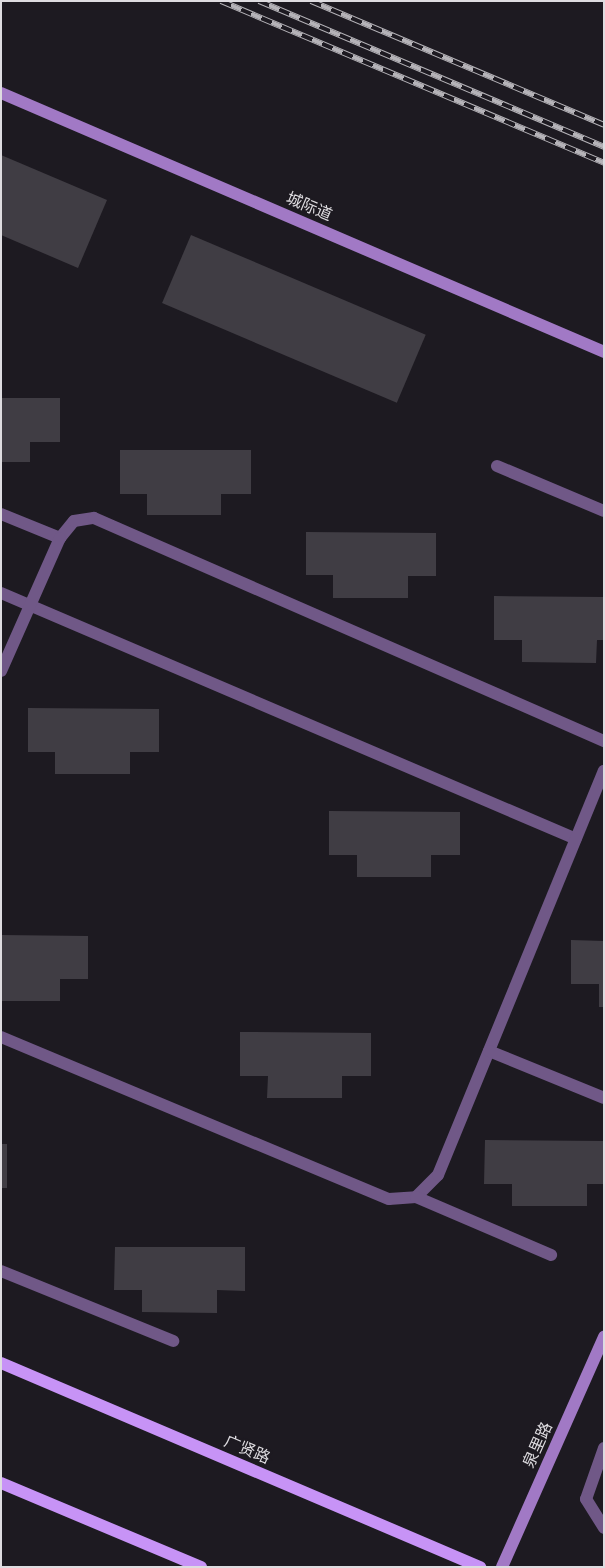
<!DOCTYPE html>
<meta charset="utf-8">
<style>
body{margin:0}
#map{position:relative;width:605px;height:1568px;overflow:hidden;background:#1d1a21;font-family:Cabin,"Noto Sans SC",sans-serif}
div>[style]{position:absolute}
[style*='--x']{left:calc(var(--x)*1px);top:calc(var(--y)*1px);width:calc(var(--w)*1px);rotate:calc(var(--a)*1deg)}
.building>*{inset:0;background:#403d44;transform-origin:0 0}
.street>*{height:12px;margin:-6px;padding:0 6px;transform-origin:6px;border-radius:6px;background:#705887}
.secondary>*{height:12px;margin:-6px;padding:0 6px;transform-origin:6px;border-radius:6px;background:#a179c5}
.primary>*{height:12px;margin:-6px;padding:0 6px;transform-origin:6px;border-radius:6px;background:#c793f6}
.rail>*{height:5.5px;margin-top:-2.75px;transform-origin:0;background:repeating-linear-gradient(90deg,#1d1a21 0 11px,#b5b3b8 0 22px);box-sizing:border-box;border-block:1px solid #b5b3b8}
span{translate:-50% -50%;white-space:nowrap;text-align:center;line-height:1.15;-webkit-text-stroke:4px #1d1a21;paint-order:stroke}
.street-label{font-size:16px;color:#dedce0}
.frame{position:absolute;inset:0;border:2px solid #dedce0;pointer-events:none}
</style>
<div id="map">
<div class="building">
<i style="clip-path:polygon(1px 155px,107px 200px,78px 268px,1px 235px)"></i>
<i style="left:191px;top:235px;width:255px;height:74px;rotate:23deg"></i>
<i style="clip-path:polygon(1px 398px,60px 398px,60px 442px,30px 442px,30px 462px,1px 462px)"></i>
<i style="clip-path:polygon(120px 450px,251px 450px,251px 494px,221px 494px,221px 515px,147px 515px,147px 494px,120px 494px)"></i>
<i style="clip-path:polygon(306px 532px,436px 533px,436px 576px,408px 576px,408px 598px,333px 598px,333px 575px,306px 575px)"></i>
<i style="clip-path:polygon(494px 596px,604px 597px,604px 640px,597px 640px,596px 663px,522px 662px,522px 640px,494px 640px)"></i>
<i style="clip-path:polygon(28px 708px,159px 709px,159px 752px,130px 752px,130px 774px,55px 774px,55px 752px,28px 752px)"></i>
<i style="clip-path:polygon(329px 811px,460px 812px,460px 855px,431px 855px,431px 877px,357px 877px,357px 855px,329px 855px)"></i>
<i style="clip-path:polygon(1px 935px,88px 936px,88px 979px,60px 979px,60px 1001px,1px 1001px)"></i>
<i style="clip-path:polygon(571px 940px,604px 941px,604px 1007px,599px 1007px,599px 984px,571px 984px)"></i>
<i style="clip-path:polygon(240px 1032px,371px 1033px,371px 1076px,342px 1076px,342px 1098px,267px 1098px,268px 1076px,240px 1076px)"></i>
<i style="clip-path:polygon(485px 1140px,604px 1141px,604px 1184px,587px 1184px,587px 1206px,512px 1206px,512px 1184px,484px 1184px)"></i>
<i style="left:1px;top:1144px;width:6px;height:44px"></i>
<i style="clip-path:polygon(115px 1247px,245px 1247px,245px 1291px,217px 1290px,217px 1313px,142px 1312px,142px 1290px,114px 1290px)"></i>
</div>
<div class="street">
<i style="--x:497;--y:466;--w:116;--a:22.8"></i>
<i style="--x:1;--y:514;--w:64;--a:22.1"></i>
<i style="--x:60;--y:538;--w:22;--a:-51"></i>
<i style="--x:74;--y:521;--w:20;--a:-9"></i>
<i style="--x:94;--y:518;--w:557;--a:23.62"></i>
<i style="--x:1;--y:593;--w:625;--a:23.16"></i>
<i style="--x:1;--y:671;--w:145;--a:-66.1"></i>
<i style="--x:1;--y:1037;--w:420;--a:22.7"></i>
<i style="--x:389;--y:1199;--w:27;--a:-4"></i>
<i style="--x:416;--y:1197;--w:31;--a:-45"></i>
<i style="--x:438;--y:1175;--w:437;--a:-67.7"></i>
<i style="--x:489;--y:1051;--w:124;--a:22.2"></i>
<i style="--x:416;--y:1197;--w:147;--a:23.2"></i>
<i style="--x:1;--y:1271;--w:186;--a:22.1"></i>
<i style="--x:604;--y:1448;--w:54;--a:109.4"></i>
<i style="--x:586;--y:1499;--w:34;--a:58"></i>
</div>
<div class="secondary">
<i style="--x:1;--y:93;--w:656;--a:23.24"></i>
<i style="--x:502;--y:1567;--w:252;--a:-66.1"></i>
</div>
<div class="primary">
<i style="--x:1;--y:1363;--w:521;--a:23.07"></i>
<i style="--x:1;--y:1483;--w:217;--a:22.8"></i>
</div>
<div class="rail">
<i style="--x:221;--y:1;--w:416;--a:22.9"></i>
<i style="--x:259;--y:1;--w:375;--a:22.9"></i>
<i style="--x:311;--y:1;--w:318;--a:22.9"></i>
</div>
<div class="street-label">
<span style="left:309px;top:207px;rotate:23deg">城际道</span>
<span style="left:538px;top:1445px;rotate:-66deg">泉里路</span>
<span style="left:247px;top:1450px;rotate:23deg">广贤路</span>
</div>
<div class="frame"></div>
</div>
